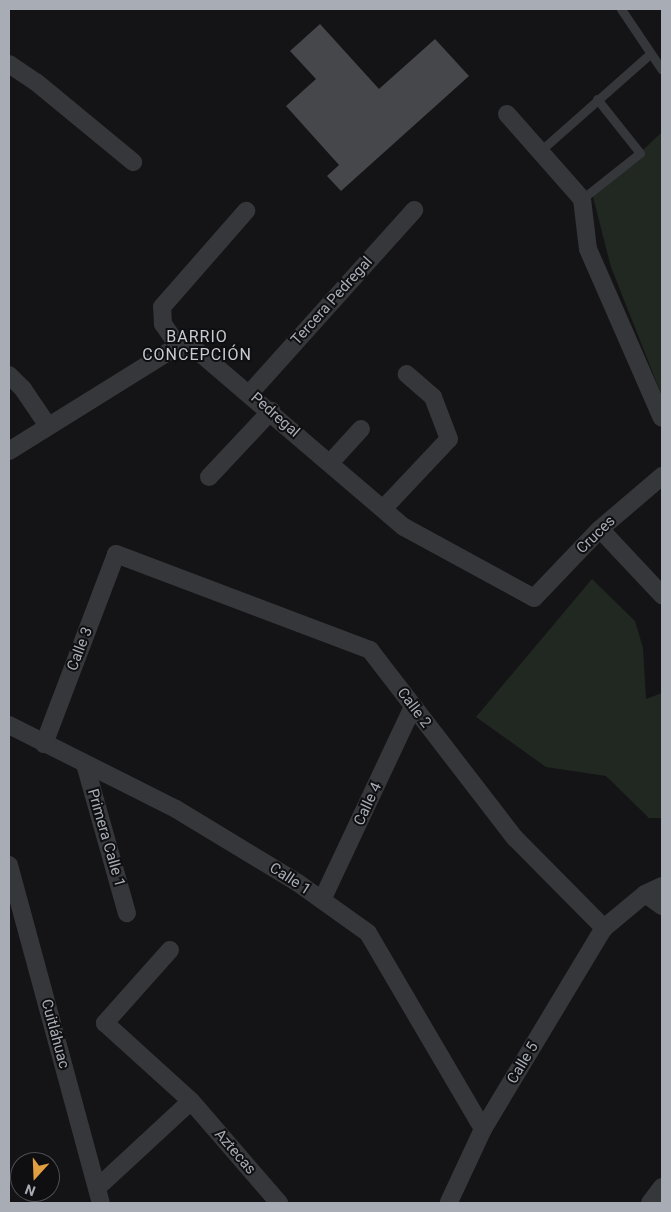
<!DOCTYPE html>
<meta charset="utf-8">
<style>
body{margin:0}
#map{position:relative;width:671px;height:1212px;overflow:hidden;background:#141416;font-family:Roboto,sans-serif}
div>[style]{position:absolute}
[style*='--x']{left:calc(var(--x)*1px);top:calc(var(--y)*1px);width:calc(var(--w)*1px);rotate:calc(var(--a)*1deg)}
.green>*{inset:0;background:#212821}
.building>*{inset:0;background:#46474b}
.lane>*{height:9px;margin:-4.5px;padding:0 4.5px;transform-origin:4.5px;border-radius:4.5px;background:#36373a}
.street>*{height:18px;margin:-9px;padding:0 9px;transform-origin:9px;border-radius:9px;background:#36373a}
span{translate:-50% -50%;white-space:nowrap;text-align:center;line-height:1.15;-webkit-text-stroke:4px #0f0f11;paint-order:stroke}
.street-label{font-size:15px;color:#a7acb5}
.neighbourhood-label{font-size:16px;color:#c8cbd1;letter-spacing:1px}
.frame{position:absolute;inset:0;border:10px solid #a7acb5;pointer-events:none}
.north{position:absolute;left:10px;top:1152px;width:50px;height:50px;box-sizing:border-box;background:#0f0f11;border:1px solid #4c4e53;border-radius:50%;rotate:200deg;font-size:14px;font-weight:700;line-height:20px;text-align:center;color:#a7acb5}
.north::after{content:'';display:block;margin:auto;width:18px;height:22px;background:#e29f40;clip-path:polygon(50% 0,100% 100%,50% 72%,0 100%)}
</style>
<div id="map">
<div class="green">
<i style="clip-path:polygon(662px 132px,662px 396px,611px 267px,593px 197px)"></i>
<i style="clip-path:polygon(592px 579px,635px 621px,643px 648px,646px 699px,662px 693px,662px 818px,649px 818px,606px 776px,546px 767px,476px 717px)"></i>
</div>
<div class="building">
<i style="clip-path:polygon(320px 24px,379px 89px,435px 39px,469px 76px,341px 191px,327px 176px,339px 165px,286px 106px,316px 79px,290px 51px)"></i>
</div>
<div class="lane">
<i style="--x:621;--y:9;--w:73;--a:56.1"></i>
<i style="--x:539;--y:152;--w:149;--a:-41.5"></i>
<i style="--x:582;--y:199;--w:74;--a:-38.4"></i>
<i style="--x:640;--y:153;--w:69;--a:-128.5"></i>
</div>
<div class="street">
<i style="--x:9;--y:64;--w:32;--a:34"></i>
<i style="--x:36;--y:82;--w:126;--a:39.5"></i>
<i style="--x:507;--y:114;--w:113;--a:48.6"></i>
<i style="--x:582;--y:199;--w:50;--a:83.2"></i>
<i style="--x:588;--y:249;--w:184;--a:66.4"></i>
<i style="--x:178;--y:346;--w:27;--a:-124"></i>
<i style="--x:163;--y:324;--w:17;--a:-93"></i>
<i style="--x:162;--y:307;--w:128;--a:-48.8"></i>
<i style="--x:9;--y:375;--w:20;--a:45"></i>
<i style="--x:23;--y:389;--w:45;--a:56"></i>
<i style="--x:250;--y:393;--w:246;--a:-48.1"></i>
<i style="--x:9;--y:451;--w:199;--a:-31.9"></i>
<i style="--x:178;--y:346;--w:23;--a:18"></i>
<i style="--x:200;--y:353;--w:268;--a:40.5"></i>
<i style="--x:404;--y:527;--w:148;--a:28.6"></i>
<i style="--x:534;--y:598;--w:95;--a:-46.3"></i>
<i style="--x:600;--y:529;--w:82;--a:-40.5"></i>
<i style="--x:330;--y:463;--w:46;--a:-47.6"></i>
<i style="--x:209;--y:477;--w:91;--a:-46.8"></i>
<i style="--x:383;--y:509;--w:96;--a:-46.7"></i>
<i style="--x:449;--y:439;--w:45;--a:-110.9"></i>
<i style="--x:433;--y:397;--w:35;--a:-139"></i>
<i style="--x:600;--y:529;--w:91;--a:46.8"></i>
<i style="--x:9;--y:725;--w:187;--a:26.7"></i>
<i style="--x:176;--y:809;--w:143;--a:31.2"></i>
<i style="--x:298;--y:883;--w:86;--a:35.5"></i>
<i style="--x:368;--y:933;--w:227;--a:59.6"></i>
<i style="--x:44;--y:744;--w:203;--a:-69.2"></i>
<i style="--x:116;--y:554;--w:272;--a:20.7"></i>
<i style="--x:370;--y:650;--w:237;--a:52.4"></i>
<i style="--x:515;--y:838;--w:127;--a:45.3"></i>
<i style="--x:604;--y:928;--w:53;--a:-39.7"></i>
<i style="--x:645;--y:894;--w:19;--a:-25"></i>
<i style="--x:85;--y:764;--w:155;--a:74.3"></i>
<i style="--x:9;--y:865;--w:350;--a:74.8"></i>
<i style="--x:645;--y:894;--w:21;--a:35"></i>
<i style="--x:322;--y:900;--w:213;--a:-64.8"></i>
<i style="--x:170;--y:950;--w:98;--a:131.7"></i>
<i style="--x:105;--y:1023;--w:116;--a:42.2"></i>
<i style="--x:191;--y:1101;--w:135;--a:49.2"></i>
<i style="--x:97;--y:1188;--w:128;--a:-42.8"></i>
<i style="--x:449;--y:1202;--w:81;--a:-65"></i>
<i style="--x:483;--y:1129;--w:235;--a:-59"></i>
<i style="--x:650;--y:1203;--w:20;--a:-53"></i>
</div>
<div class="street-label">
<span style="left:332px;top:301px;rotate:-48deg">Tercera Pedregal</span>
<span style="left:275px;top:415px;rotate:41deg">Pedregal</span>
<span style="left:596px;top:535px;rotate:-44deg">Cruces</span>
<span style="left:80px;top:649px;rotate:-69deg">Calle 3</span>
<span style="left:414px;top:708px;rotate:53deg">Calle 2</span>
<span style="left:368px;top:804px;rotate:-65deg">Calle 4</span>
<span style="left:106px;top:838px;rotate:74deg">Primera Calle 1</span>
<span style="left:290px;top:879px;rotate:33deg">Calle 1</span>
<span style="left:55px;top:1034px;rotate:75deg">Cuitláhuac</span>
<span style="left:523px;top:1063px;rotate:-59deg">Calle 5</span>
<span style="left:235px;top:1152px;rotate:49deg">Aztecas</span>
</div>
<div class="neighbourhood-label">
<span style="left:197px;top:346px">BARRIO<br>CONCEPCIÓN</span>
</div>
<div class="frame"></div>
<div class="north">N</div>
</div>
